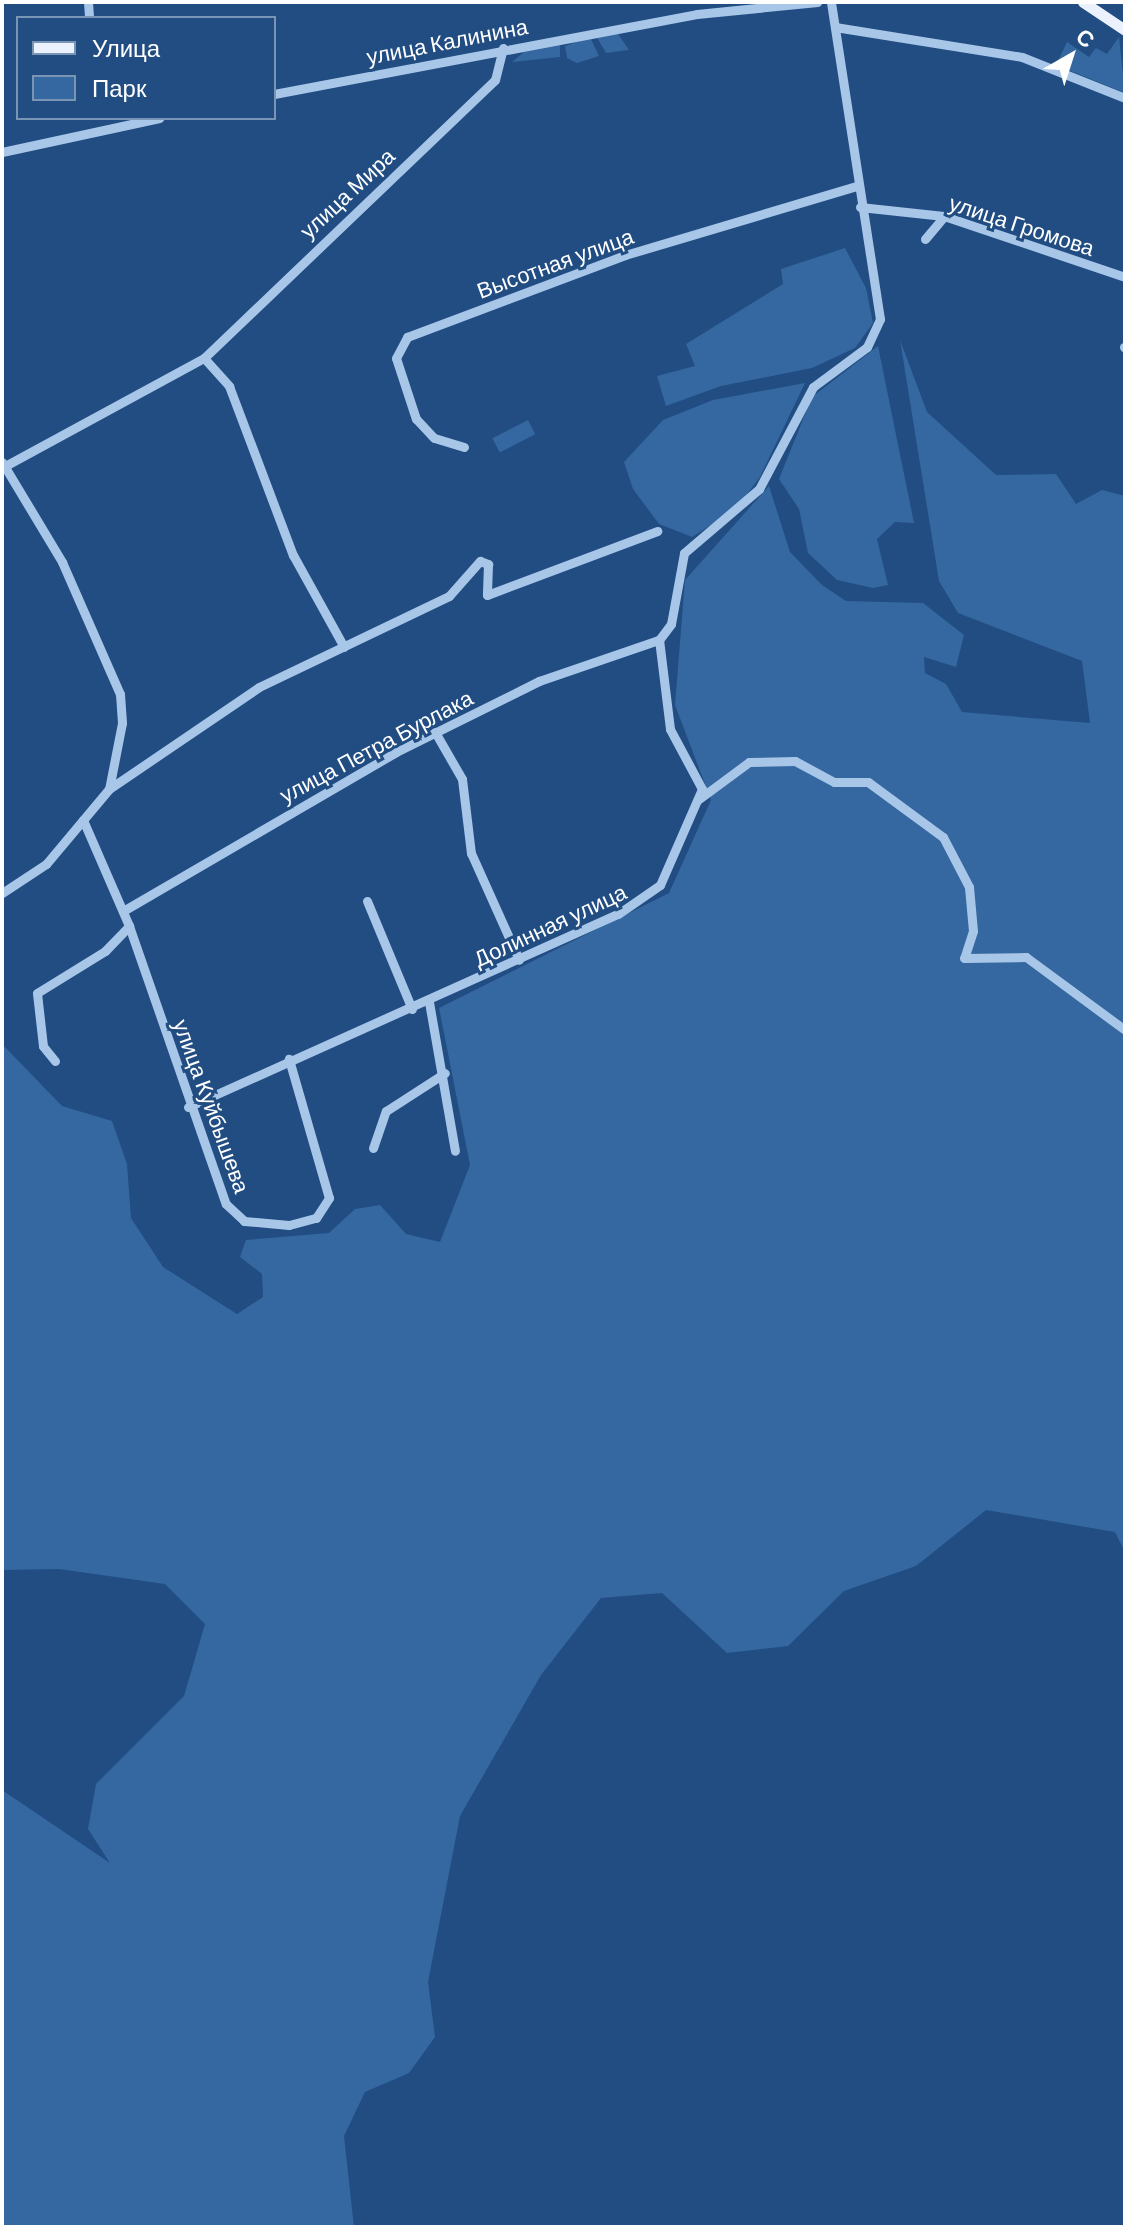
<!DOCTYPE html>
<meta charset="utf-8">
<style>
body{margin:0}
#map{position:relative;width:1127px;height:2229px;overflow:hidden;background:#214d82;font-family:Barlow,sans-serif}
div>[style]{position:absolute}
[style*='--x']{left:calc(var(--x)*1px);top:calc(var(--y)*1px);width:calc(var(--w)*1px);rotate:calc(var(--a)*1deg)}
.green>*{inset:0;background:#3567a0;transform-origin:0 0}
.minor>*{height:9px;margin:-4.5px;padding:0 4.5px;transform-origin:4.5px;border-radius:4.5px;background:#a8c6e8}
.major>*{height:11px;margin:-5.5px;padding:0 5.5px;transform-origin:5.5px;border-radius:5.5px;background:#ebf2fe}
span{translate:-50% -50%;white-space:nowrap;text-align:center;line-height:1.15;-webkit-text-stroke:6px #214d82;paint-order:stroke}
.street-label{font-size:22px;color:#fff}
.frame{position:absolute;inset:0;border:4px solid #fff;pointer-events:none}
.legend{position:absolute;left:16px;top:16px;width:260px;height:104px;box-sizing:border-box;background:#214d82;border:2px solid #7a94b4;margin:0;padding:10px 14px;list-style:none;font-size:24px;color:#fff}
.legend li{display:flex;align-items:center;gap:16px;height:40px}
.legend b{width:40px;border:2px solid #7a94b4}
.north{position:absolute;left:1031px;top:16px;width:80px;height:80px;-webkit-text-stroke:6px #214d82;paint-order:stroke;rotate:39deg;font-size:22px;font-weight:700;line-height:32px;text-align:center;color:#fff}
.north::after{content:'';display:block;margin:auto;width:28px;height:36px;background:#fff;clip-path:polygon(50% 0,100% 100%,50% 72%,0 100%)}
</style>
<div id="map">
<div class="green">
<i style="clip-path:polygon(616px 31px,629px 50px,606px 53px,596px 36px)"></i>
<i style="clip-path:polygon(590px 37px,599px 56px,577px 63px,567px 58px,565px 46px)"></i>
<i style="clip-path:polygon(1119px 37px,1125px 93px,1056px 65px,1067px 42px,1089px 57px,1096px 48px,1107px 54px)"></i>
<i style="clip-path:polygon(560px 43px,560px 57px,512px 62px,524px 52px)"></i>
<i style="clip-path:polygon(845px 248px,866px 288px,873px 323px,855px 348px,812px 368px,721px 386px,666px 406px,657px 376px,695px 366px,686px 344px,783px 284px,781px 269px)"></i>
<i style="clip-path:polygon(900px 340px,927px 412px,996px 475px,1056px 474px,1076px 504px,1102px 490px,1125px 496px,1125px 1552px,1115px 1532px,986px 1510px,916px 1566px,844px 1591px,788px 1646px,727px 1653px,662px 1593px,601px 1598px,541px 1675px,460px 1816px,428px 1982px,435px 2037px,409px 2073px,365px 2092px,344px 2136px,354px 2227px,2px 2227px,2px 1790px,110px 1863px,88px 1829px,96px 1784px,184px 1696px,205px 1624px,165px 1584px,59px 1569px,2px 1570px,2px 1044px,62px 1106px,112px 1121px,127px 1164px,131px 1218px,163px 1267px,237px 1314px,263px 1297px,262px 1274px,240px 1257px,246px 1240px,329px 1233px,355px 1209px,380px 1205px,406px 1234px,440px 1242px,470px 1165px,439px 1008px,669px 893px,711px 800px,675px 705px,685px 580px,769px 486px,790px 552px,822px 585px,846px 601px,923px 603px,964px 635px,956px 667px,924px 657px,925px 673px,946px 684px,962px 712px,1090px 723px,1082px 661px,958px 613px,939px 581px)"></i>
<i style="clip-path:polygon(878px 346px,914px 523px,895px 522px,877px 539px,888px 585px,873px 588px,837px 580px,808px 553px,799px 509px,779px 479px,812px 397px)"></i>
<i style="clip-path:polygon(805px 383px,760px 477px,735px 510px,692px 537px,659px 524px,633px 489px,624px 462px,663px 420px,713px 400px)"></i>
<i style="left:528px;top:420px;width:16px;height:40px;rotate:63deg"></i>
</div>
<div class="minor">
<i style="--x:88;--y:2;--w:16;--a:86"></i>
<i style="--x:835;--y:27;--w:189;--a:9.1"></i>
<i style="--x:1022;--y:57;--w:111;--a:21.7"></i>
<i style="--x:274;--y:94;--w:430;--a:-10.7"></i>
<i style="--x:697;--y:14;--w:121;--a:-5.7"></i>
<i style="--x:2;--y:152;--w:161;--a:-12.2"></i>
<i style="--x:860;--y:207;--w:84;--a:6.1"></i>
<i style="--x:944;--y:216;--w:191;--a:18.6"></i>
<i style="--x:925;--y:239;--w:30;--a:-50"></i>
<i style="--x:1124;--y:347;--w:1;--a:45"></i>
<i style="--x:204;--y:358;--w:38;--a:48"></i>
<i style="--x:229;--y:386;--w:181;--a:69.3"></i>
<i style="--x:293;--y:555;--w:105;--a:61"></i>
<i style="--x:464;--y:447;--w:31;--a:-163"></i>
<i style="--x:434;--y:438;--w:26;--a:-133"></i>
<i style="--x:416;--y:419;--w:64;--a:-108.2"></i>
<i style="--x:396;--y:358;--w:24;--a:-62"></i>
<i style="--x:407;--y:337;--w:233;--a:-20.6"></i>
<i style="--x:625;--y:255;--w:242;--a:-16.6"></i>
<i style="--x:2;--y:462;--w:117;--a:59"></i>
<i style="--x:62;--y:562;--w:144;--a:66.3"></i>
<i style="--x:120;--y:694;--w:29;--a:86"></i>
<i style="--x:122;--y:723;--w:67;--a:101.1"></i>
<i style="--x:109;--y:789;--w:98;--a:130"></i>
<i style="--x:46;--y:864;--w:53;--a:146.6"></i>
<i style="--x:5;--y:466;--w:226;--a:-28.5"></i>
<i style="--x:204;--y:358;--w:402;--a:-43.7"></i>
<i style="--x:495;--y:80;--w:33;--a:-76"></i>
<i style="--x:435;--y:732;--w:54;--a:60.1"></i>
<i style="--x:462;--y:779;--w:75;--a:83.1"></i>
<i style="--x:471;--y:853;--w:117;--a:65.8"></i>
<i style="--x:109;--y:789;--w:181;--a:-34.2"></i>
<i style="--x:259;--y:687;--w:211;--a:-25.6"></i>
<i style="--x:449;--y:596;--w:47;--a:-48.5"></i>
<i style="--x:480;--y:561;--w:9;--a:21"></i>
<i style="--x:488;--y:564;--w:31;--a:92"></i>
<i style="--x:487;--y:595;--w:182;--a:-20.6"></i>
<i style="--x:699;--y:799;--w:62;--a:-36.5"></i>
<i style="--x:749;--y:762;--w:46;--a:-1.2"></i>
<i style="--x:795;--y:761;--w:44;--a:28.3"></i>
<i style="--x:834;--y:782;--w:34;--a:0"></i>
<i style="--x:868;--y:782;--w:93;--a:36.3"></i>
<i style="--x:943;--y:837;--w:56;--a:62.5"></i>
<i style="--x:969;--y:887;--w:44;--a:84.8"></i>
<i style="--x:973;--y:931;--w:28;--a:108"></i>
<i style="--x:964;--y:958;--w:62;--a:-0.9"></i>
<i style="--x:1026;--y:957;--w:123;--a:36.4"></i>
<i style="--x:83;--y:820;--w:116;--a:66.5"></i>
<i style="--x:129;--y:926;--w:294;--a:70.8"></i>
<i style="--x:226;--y:1204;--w:25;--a:43"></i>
<i style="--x:244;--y:1221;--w:45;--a:5.1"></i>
<i style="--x:289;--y:1225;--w:28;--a:-15"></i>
<i style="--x:316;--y:1218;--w:24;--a:-57"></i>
<i style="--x:329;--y:1198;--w:145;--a:-106.1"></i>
<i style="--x:367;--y:901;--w:117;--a:67.4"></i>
<i style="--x:123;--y:911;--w:316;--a:-30.2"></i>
<i style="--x:396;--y:752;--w:160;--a:-26.4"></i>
<i style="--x:539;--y:681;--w:127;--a:-18.9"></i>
<i style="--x:429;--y:1002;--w:151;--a:80.1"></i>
<i style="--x:55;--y:1061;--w:19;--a:-129"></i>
<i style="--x:43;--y:1046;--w:53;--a:-96.5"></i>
<i style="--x:37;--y:993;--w:80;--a:-31.7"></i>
<i style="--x:105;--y:951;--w:35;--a:-46"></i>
<i style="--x:188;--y:1107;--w:471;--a:-24.2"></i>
<i style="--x:618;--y:914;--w:51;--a:-34.6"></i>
<i style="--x:660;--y:885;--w:105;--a:-66.4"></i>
<i style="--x:702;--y:789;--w:68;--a:-118.1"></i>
<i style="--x:670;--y:729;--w:90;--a:-97"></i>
<i style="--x:659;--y:640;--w:20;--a:-53"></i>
<i style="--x:671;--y:624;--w:72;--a:-79.6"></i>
<i style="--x:684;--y:553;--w:99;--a:-40.5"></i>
<i style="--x:759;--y:489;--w:115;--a:-62.1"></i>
<i style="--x:813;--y:387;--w:67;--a:-36.5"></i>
<i style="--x:867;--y:347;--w:31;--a:-65"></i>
<i style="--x:880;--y:319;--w:321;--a:-98.8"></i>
<i style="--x:373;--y:1148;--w:39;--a:-71"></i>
<i style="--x:386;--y:1111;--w:70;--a:-32.8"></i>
</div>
<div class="major">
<i style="--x:1083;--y:2;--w:50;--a:33.7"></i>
</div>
<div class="street-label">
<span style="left:447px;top:41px;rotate:-11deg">улица Калинина</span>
<span style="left:347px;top:193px;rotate:-43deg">улица Мира</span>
<span style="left:1022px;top:225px;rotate:18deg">улица Громова</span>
<span style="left:555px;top:263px;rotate:-20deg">Высотная улица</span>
<span style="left:376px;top:746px;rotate:-28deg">улица Петра Бурлака</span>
<span style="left:550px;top:925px;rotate:-25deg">Долинная улица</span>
<span style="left:212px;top:1106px;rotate:70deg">улица Куйбышева</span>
</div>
<div class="frame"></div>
<ul class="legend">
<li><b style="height:10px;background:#ebf2fe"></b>Улица</li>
<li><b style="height:22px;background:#3567a0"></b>Парк</li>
</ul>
<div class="north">С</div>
</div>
